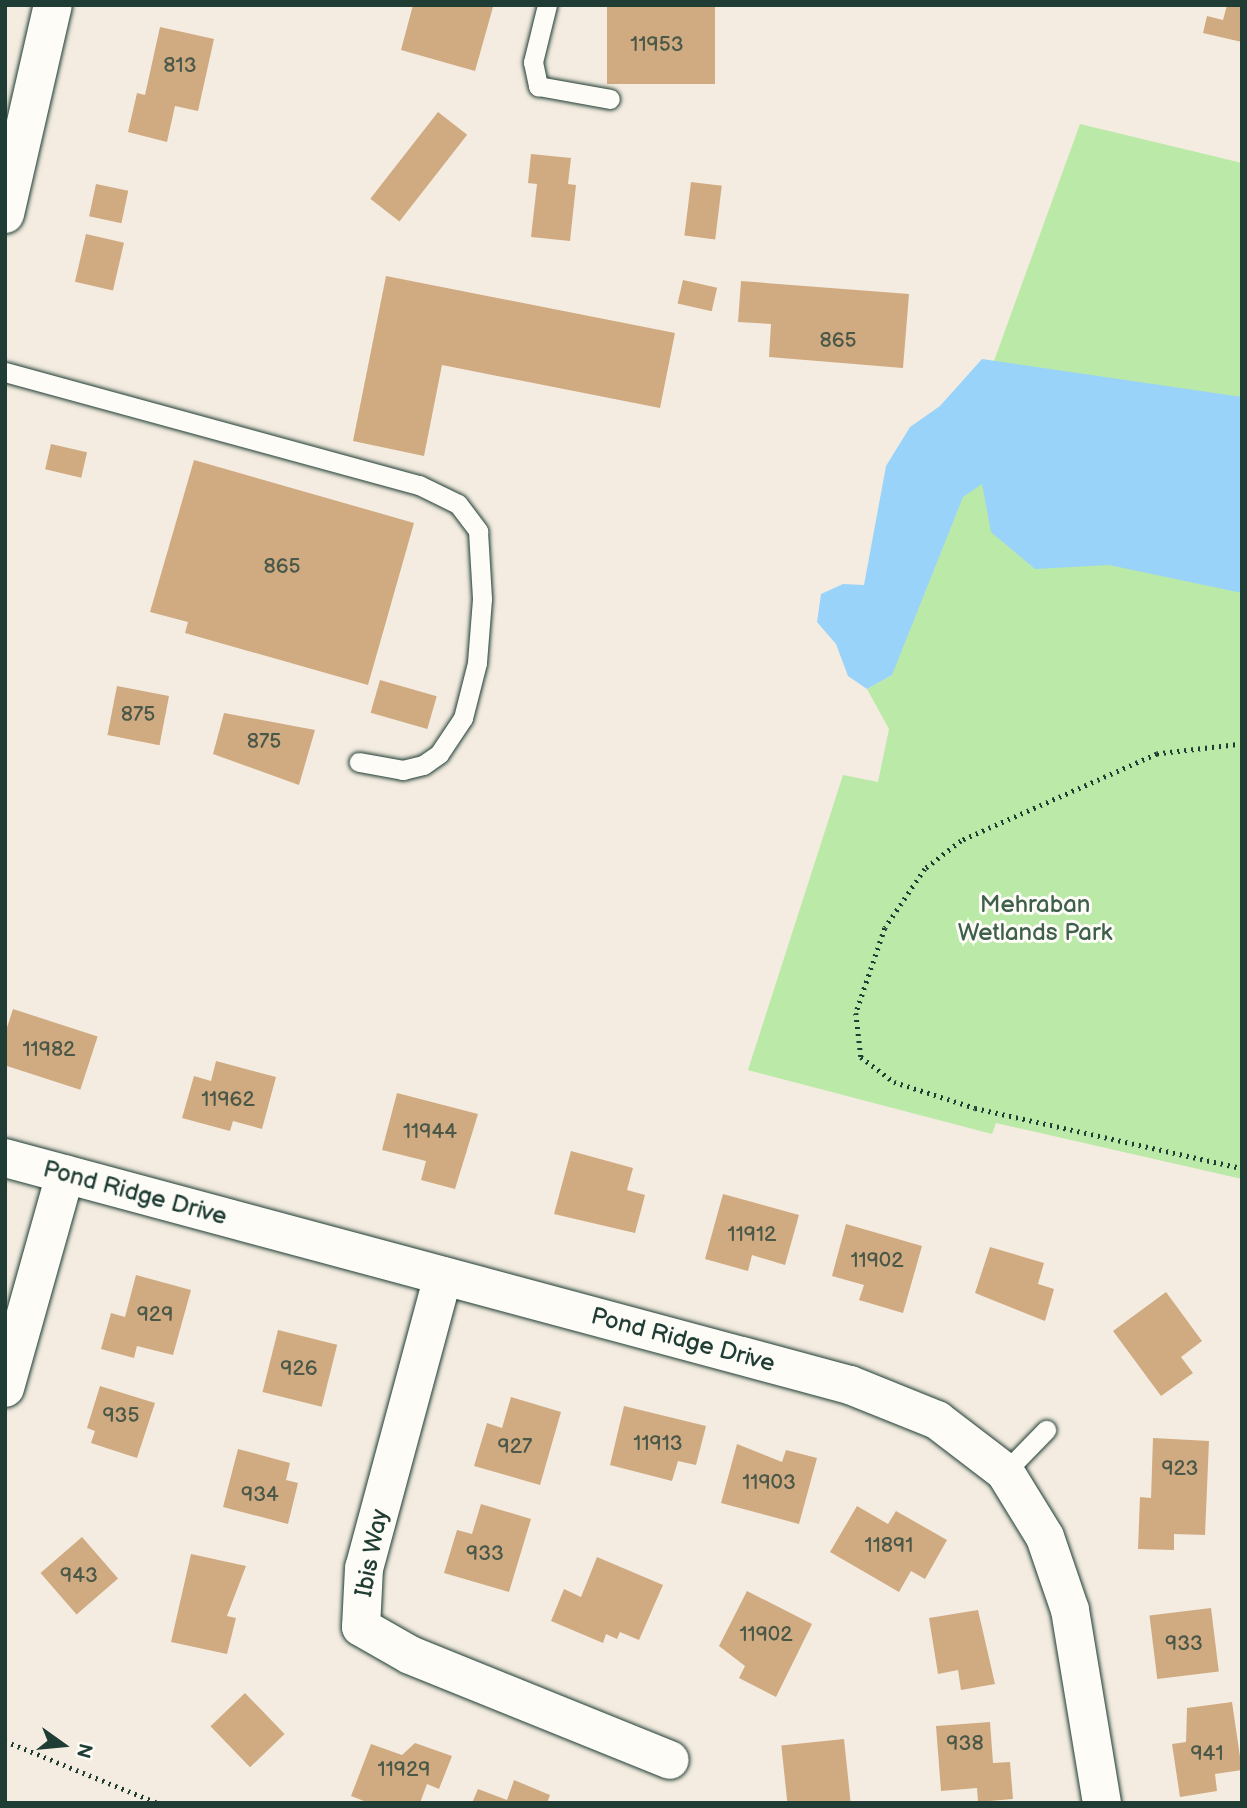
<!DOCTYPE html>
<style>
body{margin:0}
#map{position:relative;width:1247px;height:1808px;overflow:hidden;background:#f4ece0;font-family:"Balsamiq Sans",sans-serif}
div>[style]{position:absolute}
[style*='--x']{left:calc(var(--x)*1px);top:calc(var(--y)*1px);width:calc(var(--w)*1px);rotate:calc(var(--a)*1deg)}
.green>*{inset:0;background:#bbe9a7}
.water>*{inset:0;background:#9ad3fa}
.building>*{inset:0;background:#d0ab82;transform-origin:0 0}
.path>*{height:4.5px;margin-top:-2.25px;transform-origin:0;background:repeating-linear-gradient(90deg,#1f3d34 0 2px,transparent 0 7px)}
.roads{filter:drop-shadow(0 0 2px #1f3d34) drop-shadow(0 0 2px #1f3d34)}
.service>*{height:19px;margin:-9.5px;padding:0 9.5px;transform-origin:9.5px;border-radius:9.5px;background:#fdfcf7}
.minor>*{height:38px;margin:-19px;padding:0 19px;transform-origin:19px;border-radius:19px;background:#fdfcf7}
span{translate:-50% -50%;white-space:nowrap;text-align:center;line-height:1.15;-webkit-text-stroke:6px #fdfcf7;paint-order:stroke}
.number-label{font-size:21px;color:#4b5848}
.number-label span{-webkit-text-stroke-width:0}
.park-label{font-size:24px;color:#3e5f4b}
.street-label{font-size:24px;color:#1f3d34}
.frame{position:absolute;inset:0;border:7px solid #1f3d34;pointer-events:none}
.north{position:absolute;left:28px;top:1710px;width:70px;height:70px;-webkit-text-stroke:5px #fdfcf7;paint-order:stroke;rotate:105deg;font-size:19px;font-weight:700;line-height:28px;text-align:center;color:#1f3d34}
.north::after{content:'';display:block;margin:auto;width:24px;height:32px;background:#1f3d34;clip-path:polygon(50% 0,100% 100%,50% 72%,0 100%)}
</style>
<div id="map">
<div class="green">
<i style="clip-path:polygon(1080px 124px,1242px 163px,1242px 1179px,996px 1123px,992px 1134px,748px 1070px,843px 775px,878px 782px,889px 729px,867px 689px,892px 675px,929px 540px)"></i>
</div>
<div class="water">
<i style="clip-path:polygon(982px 359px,1242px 397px,1242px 593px,1109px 565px,1035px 569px,991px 532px,982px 484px,963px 497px,892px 675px,867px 689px,848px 676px,836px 644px,817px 622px,821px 594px,843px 584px,864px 585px,886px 466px,910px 427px,940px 406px)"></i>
</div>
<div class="building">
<i style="clip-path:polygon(413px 5px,493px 7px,475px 71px,401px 50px)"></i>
<i style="left:607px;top:5px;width:108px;height:79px"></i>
<i style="clip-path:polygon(1227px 5px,1242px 5px,1242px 42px,1203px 33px,1207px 16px,1223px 20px)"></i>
<i style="clip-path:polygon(160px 27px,214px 39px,198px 111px,175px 106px,167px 142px,128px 132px,137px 93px,145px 95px)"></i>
<i style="left:438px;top:112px;width:37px;height:110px;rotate:38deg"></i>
<i style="clip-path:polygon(531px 154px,571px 158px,568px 184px,576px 185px,570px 241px,531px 237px,537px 184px,528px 183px)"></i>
<i style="left:691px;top:182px;width:31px;height:54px;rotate:7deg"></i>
<i style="left:96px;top:184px;width:33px;height:33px;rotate:12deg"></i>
<i style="left:86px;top:234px;width:39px;height:49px;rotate:13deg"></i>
<i style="clip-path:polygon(386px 276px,675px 333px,660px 408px,442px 365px,424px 456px,353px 441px)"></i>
<i style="left:683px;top:280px;width:35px;height:24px;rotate:13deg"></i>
<i style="clip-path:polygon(741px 281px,909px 294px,903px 368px,769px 357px,771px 324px,738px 322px)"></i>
<i style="left:51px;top:444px;width:37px;height:26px;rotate:13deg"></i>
<i style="clip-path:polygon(194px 460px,414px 523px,368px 685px,185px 633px,188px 622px,150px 612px)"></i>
<i style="left:380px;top:680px;width:59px;height:34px;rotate:16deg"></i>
<i style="left:117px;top:686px;width:53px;height:50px;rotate:11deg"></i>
<i style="clip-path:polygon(224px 713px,315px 730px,299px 785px,213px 754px)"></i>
<i style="left:13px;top:1009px;width:89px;height:56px;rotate:18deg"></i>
<i style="clip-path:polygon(216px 1061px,276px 1077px,262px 1129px,233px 1121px,230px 1131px,182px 1118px,194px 1076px,211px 1081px)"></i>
<i style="clip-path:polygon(397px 1093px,478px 1114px,455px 1189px,421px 1180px,426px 1161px,382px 1150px)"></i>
<i style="clip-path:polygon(571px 1151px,633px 1168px,627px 1190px,645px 1195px,635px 1233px,554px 1214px)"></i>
<i style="clip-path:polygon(723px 1194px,799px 1215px,785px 1265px,752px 1255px,748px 1271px,705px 1259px)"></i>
<i style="clip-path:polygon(846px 1224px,922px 1246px,903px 1313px,859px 1300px,864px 1285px,832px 1276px)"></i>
<i style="clip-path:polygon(990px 1247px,1044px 1263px,1038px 1284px,1054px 1289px,1045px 1321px,975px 1293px)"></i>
<i style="clip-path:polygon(136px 1275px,191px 1290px,173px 1355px,137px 1346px,134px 1358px,101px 1349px,111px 1313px,125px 1317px)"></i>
<i style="clip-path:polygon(1166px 1292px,1202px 1341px,1181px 1357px,1193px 1373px,1161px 1396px,1113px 1331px)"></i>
<i style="left:278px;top:1330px;width:61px;height:64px;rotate:14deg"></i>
<i style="clip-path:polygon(100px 1386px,155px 1403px,137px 1458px,91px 1443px,95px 1431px,87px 1428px)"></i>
<i style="clip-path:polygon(511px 1397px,561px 1412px,540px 1485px,474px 1466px,487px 1423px,502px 1428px)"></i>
<i style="clip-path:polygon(624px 1406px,706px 1426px,696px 1465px,678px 1461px,672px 1481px,610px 1465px)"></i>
<i style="clip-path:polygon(1153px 1438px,1209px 1441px,1205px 1535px,1174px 1534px,1174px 1550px,1138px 1549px,1140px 1497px,1151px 1498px)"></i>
<i style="clip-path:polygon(737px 1444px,782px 1462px,786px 1450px,817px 1458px,799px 1524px,721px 1503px)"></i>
<i style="clip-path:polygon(238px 1449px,290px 1463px,286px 1480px,298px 1483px,288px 1524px,223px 1507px)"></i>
<i style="clip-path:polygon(481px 1504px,531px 1519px,509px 1592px,444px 1573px,457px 1530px,472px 1534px)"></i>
<i style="clip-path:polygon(857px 1506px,888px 1524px,896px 1511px,947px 1540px,925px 1579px,911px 1571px,899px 1592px,830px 1552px)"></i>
<i style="left:82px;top:1537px;width:55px;height:55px;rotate:49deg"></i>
<i style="clip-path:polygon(191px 1554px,246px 1566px,227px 1616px,236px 1618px,227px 1654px,171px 1642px)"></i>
<i style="clip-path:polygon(597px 1557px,663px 1585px,639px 1640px,620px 1632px,617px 1639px,606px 1634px,603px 1643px,551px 1621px,564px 1589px,581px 1597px)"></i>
<i style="clip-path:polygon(747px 1591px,812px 1624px,776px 1697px,739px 1678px,745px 1666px,719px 1646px)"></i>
<i style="left:1211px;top:1608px;width:64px;height:62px;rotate:83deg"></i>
<i style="clip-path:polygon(978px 1610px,995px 1684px,961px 1690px,958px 1670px,938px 1674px,929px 1618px)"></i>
<i style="left:245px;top:1693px;width:57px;height:48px;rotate:46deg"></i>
<i style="clip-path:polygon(1232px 1702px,1242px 1770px,1215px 1774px,1217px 1791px,1180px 1797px,1172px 1744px,1186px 1742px,1187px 1708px)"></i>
<i style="clip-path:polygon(990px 1722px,993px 1763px,1010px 1762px,1013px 1799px,978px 1802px,977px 1788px,941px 1791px,936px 1726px)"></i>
<i style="left:844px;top:1739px;width:64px;height:63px;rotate:84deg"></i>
<i style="clip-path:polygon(415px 1743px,452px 1756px,439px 1789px,427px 1784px,420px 1803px,369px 1803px,351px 1796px,371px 1744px,402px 1755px)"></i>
<i style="clip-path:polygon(514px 1780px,550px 1795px,547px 1803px,472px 1803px,478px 1789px,507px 1800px)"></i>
</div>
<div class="path">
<i style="--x:1242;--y:744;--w:86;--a:173.3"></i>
<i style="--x:1157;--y:754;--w:214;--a:156.1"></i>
<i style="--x:961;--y:841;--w:46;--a:142.1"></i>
<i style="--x:925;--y:869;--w:71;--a:124.1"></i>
<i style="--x:885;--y:928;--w:90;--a:108.8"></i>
<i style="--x:856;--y:1013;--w:44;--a:83.5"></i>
<i style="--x:861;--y:1057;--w:41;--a:37.1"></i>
<i style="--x:894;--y:1082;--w:85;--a:17.8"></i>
<i style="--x:975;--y:1108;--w:274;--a:12.7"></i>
<i style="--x:5;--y:1741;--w:165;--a:22.1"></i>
</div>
<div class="roads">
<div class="service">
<i style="--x:547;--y:5;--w:59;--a:103.8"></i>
<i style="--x:533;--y:62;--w:25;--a:78"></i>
<i style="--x:538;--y:86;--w:73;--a:10.2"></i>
<i style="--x:5;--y:372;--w:429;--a:15.3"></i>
<i style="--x:419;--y:485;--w:43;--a:26"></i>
<i style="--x:458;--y:504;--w:34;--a:53"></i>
<i style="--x:478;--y:531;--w:68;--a:86.6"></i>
<i style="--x:482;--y:599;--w:64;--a:94.5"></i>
<i style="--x:477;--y:663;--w:57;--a:104.3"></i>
<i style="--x:463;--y:718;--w:43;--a:123.7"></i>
<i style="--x:439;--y:754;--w:19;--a:145"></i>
<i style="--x:423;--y:765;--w:21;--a:166"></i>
<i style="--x:403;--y:770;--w:45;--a:-169.7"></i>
<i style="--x:1005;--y:1472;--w:59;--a:-45.7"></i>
</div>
<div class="minor">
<i style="--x:5;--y:214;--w:214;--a:-77.1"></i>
<i style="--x:5;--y:1158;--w:875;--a:15.04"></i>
<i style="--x:850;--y:1385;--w:94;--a:21.9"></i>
<i style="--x:937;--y:1420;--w:86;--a:37.4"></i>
<i style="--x:1005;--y:1472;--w:76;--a:58.4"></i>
<i style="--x:1045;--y:1537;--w:77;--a:71.1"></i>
<i style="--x:1070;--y:1610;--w:196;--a:80.6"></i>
<i style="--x:443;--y:1276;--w:302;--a:105.1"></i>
<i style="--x:364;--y:1568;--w:59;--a:92.9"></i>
<i style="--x:361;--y:1627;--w:56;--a:29.7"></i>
<i style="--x:410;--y:1655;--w:280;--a:22"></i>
<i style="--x:5;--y:1388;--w:222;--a:-74.3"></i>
</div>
</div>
<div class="number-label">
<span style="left:657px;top:45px">11953</span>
<span style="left:180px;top:66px">813</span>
<span style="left:838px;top:341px">865</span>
<span style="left:282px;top:567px">865</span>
<span style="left:138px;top:715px">875</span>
<span style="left:264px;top:742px">875</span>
<span style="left:49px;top:1050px">11982</span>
<span style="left:228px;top:1100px">11962</span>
<span style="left:430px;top:1132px">11944</span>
<span style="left:752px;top:1235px">11912</span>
<span style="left:877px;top:1261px">11902</span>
<span style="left:155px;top:1315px">929</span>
<span style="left:299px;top:1369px">926</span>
<span style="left:121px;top:1416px">935</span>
<span style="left:658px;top:1444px">11913</span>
<span style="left:515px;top:1447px">927</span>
<span style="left:1180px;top:1469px">923</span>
<span style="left:769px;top:1483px">11903</span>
<span style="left:260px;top:1495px">934</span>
<span style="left:889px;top:1546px">11891</span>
<span style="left:485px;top:1554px">933</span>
<span style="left:79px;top:1576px">943</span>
<span style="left:766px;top:1635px">11902</span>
<span style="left:1184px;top:1644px">933</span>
<span style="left:965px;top:1744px">938</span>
<span style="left:1207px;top:1754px">941</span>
<span style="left:404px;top:1770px">11929</span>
</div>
<div class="park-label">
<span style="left:1035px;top:919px">Mehraban<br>Wetlands Park</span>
</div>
<div class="street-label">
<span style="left:135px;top:1193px;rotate:15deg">Pond Ridge Drive</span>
<span style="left:683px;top:1340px;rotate:15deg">Pond Ridge Drive</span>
<span style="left:372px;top:1553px;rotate:-79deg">Ibis Way</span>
</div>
<div class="frame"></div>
<div class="north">N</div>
</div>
